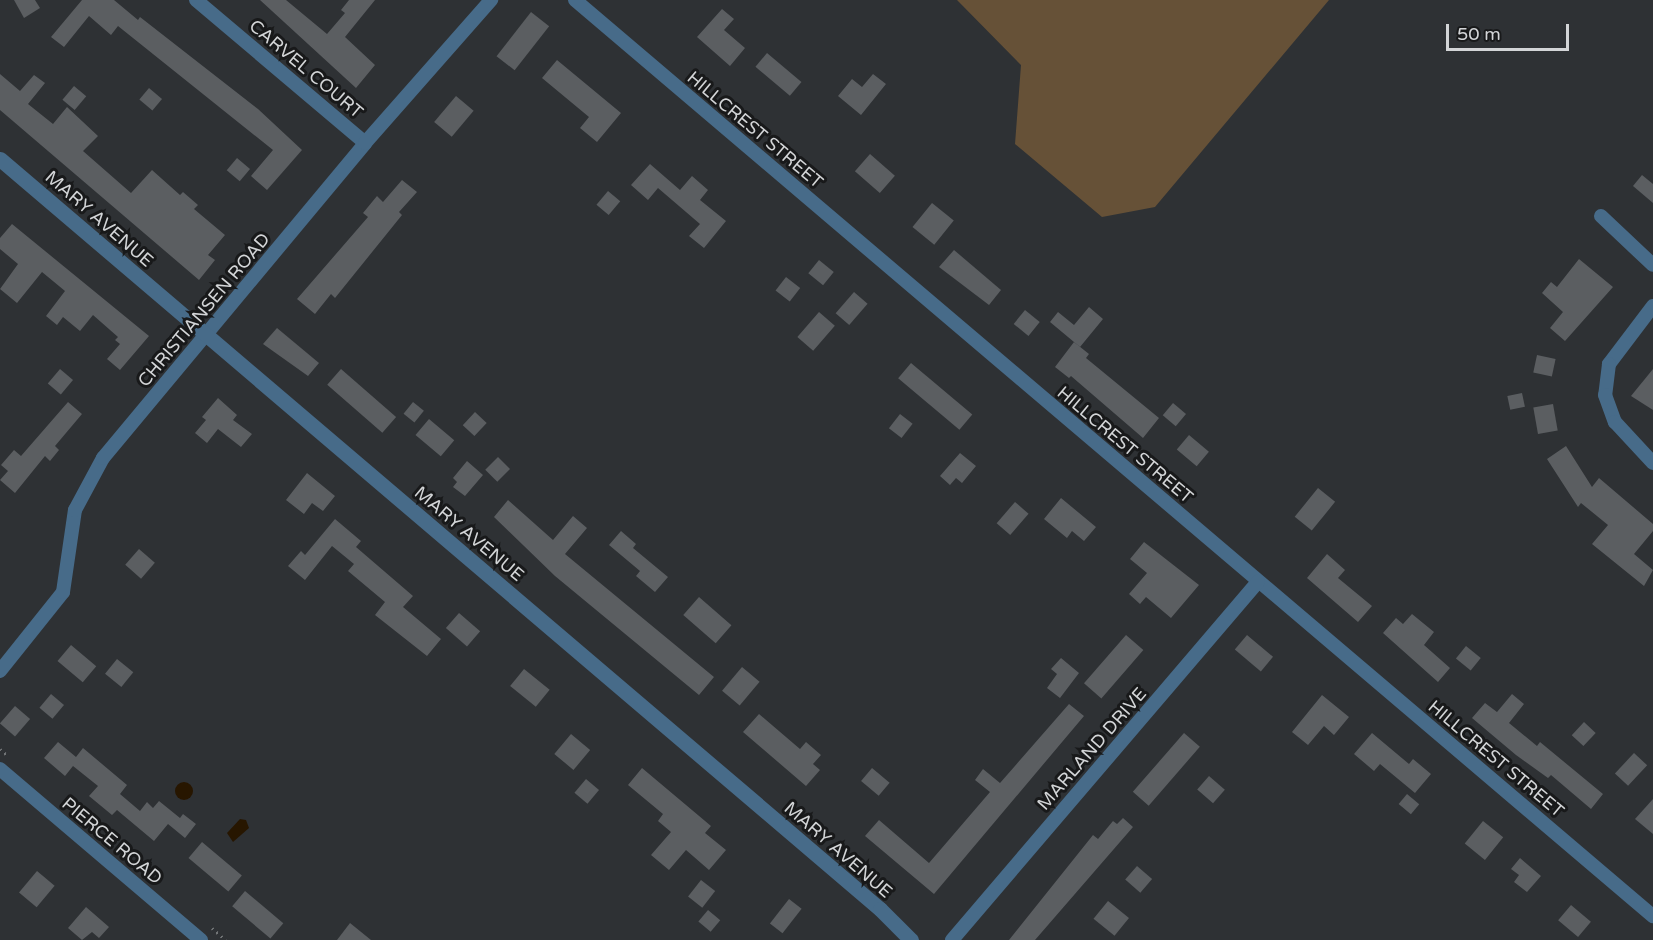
<!DOCTYPE html>
<style>
body{margin:0}
#map{position:relative;width:1653px;height:940px;overflow:hidden;background:#2e3134;font-family:"Varela Round",sans-serif}
div>[style]{position:absolute}
[style*='--x']{left:calc(var(--x)*1px);top:calc(var(--y)*1px);width:calc(var(--w)*1px);rotate:calc(var(--a)*1deg)}
.green>*{inset:0;background:#665137}
.water>*{inset:0;background:#271600}
.round{border-radius:50%}
.building>*{inset:0;background:#5b5e61;transform-origin:0 0}
.path>*{height:3px;margin-top:-1.5px;transform-origin:0;background:repeating-linear-gradient(90deg,#717476 0 1.5px,transparent 0 6px)}
.minor>*{height:14px;margin:-7px;padding:0 7px;transform-origin:7px;border-radius:7px;background:#476b89}
.tertiary>*{height:15px;margin:-7.5px;padding:0 7.5px;transform-origin:7.5px;border-radius:7.5px;background:#476b89}
span{translate:-50% -50%;white-space:nowrap;text-align:center;line-height:1.15;-webkit-text-stroke:6px #18191a;paint-order:stroke}
.street-label{font-size:18px;color:#d3d5d7}
.scale{position:absolute;left:1446px;top:24px;width:123px;height:27px;box-sizing:border-box;border:3px solid #d3d5d7;border-top:0;padding-left:8px;font-size:18px;line-height:21px;white-space:nowrap;color:#d3d5d7;-webkit-text-stroke:4px #18191a;paint-order:stroke}
</style>
<div id="map">
<div class="green">
<i style="clip-path:polygon(957px 0,1329px 0,1155px 207px,1102px 217px,1015px 144px,1021px 65px)"></i>
</div>
<div class="water">
<i class="round" style="left:175px;top:782px;width:18px;height:18px"></i>
<i style="clip-path:polygon(240px 819px,246px 820px,249px 828px,233px 842px,227px 833px)"></i>
</div>
<div class="building">
<i style="clip-path:polygon(14px 0,35px 0,40px 8px,24px 18px)"></i>
<i style="clip-path:polygon(82px 0,114px 0,138px 20px,140px 17px,258px 109px,302px 150px,267px 190px,251px 176px,273px 150px,118px 26px,111px 35px,89px 16px,64px 47px,51px 37px)"></i>
<i style="clip-path:polygon(260px 0,286px 0,327px 34px,345px 13px,341px 10px,349px 0,375px 0,345px 37px,375px 65px,356px 88px)"></i>
<i style="clip-path:polygon(722px 9px,734px 19px,724px 30px,745px 48px,730px 66px,697px 37px)"></i>
<i style="left:531px;top:12px;width:23px;height:56px;rotate:38deg"></i>
<i style="left:767px;top:53px;width:45px;height:18px;rotate:40deg"></i>
<i style="clip-path:polygon(557px 60px,621px 113px,597px 142px,580px 128px,589px 117px,542px 78px)"></i>
<i style="clip-path:polygon(0 74px,20px 91px,34px 75px,45px 83px,28px 104px,53px 124px,67px 107px,98px 136px,83px 151px,131px 193px,152px 170px,180px 195px,183px 192px,198px 205px,194px 209px,225px 235px,208px 255px,215px 260px,199px 280px,0 110px)"></i>
<i style="clip-path:polygon(873px 74px,886px 84px,861px 115px,838px 96px,852px 79px,862px 87px)"></i>
<i style="left:74px;top:86px;width:16px;height:18px;rotate:40deg"></i>
<i style="left:149px;top:88px;width:17px;height:15px;rotate:40deg"></i>
<i style="left:456px;top:96px;width:23px;height:34px;rotate:40deg"></i>
<i style="left:870px;top:154px;width:33px;height:23px;rotate:41deg"></i>
<i style="left:237px;top:158px;width:17px;height:16px;rotate:40deg"></i>
<i style="clip-path:polygon(650px 164px,680px 190px,692px 176px,708px 190px,700px 200px,726px 221px,704px 248px,689px 236px,700px 224px,658px 188px,648px 200px,631px 185px)"></i>
<i style="clip-path:polygon(1642px 175px,1653px 184px,1653px 203px,1633px 186px)"></i>
<i style="clip-path:polygon(402px 180px,417px 192px,399px 212px,402px 215px,335px 298px,331px 294px,315px 314px,297px 299px,368px 217px,363px 213px,377px 196px,383px 202px)"></i>
<i style="left:608px;top:191px;width:16px;height:18px;rotate:40deg"></i>
<i style="left:932px;top:203px;width:28px;height:31px;rotate:39deg"></i>
<i style="clip-path:polygon(12px 224px,149px 336px,120px 370px,107px 359px,120px 344px,115px 340px,118px 337px,93px 315px,80px 331px,63px 317px,57px 325px,46px 316px,65px 291px,42px 272px,17px 303px,0 289px,18px 264px,0 249px,0 238px)"></i>
<i style="clip-path:polygon(954px 250px,1001px 290px,989px 305px,939px 267px)"></i>
<i style="clip-path:polygon(1579px 259px,1613px 287px,1565px 341px,1550px 328px,1563px 312px,1542px 293px,1551px 282px,1557px 287px)"></i>
<i style="left:819px;top:260px;width:19px;height:17px;rotate:39deg"></i>
<i style="left:786px;top:277px;width:18px;height:17px;rotate:38deg"></i>
<i style="left:854px;top:292px;width:18px;height:28px;rotate:41deg"></i>
<i style="clip-path:polygon(1089px 307px,1103px 319px,1080px 347px,1050px 322px,1058px 312px,1074px 325px)"></i>
<i style="left:1025px;top:310px;width:19px;height:18px;rotate:39deg"></i>
<i style="left:819px;top:312px;width:21px;height:33px;rotate:41deg"></i>
<i style="clip-path:polygon(277px 328px,319px 363px,308px 376px,263px 344px)"></i>
<i style="clip-path:polygon(1074px 342px,1089px 354px,1086px 358px,1159px 418px,1143px 438px,1071px 376px,1069px 378px,1055px 367px)"></i>
<i style="left:1537px;top:355px;width:19px;height:18px;rotate:12deg"></i>
<i style="left:911px;top:363px;width:80px;height:20px;rotate:40deg"></i>
<i style="left:60px;top:369px;width:17px;height:19px;rotate:40deg"></i>
<i style="left:341px;top:369px;width:73px;height:21px;rotate:41deg"></i>
<i style="clip-path:polygon(1653px 369px,1653px 410px,1631px 396px)"></i>
<i style="left:1522px;top:393px;width:14px;height:15px;rotate:78deg"></i>
<i style="clip-path:polygon(218px 398px,237px 415px,233px 420px,252px 434px,241px 447px,218px 429px,207px 443px,195px 433px,206px 420px,202px 417px)"></i>
<i style="clip-path:polygon(68px 402px,82px 414px,55px 446px,59px 450px,50px 461px,45px 456px,15px 493px,0 480px,8px 471px,1px 465px,14px 450px,21px 456px)"></i>
<i style="left:413px;top:402px;width:14px;height:15px;rotate:39deg"></i>
<i style="left:1173px;top:403px;width:17px;height:16px;rotate:40deg"></i>
<i style="left:1553px;top:404px;width:27px;height:20px;rotate:80deg"></i>
<i style="left:475px;top:412px;width:16px;height:18px;rotate:43deg"></i>
<i style="left:900px;top:414px;width:16px;height:18px;rotate:38deg"></i>
<i style="left:429px;top:419px;width:33px;height:21px;rotate:40deg"></i>
<i style="left:1189px;top:435px;width:26px;height:19px;rotate:40deg"></i>
<i style="clip-path:polygon(1566px 446px,1592px 487px,1599px 478px,1653px 524px,1653px 531px,1634px 554px,1653px 570px,1644px 586px,1592px 544px,1608px 525px,1581px 503px,1578px 507px,1547px 459px)"></i>
<i style="clip-path:polygon(960px 453px,976px 466px,962px 483px,956px 478px,950px 485px,940px 476px)"></i>
<i style="left:498px;top:457px;width:17px;height:18px;rotate:45deg"></i>
<i style="clip-path:polygon(467px 461px,483px 475px,465px 496px,453px 487px,457px 482px,453px 478px)"></i>
<i style="clip-path:polygon(307px 473px,335px 496px,323px 511px,312px 503px,304px 514px,286px 500px)"></i>
<i style="left:1318px;top:488px;width:22px;height:37px;rotate:39deg"></i>
<i style="clip-path:polygon(1061px 498px,1096px 527px,1084px 541px,1072px 531px,1067px 538px,1044px 519px)"></i>
<i style="clip-path:polygon(508px 500px,553px 540px,573px 516px,587px 528px,565px 554px,714px 677px,699px 695px,555px 576px,494px 517px)"></i>
<i style="left:1015px;top:502px;width:18px;height:28px;rotate:41deg"></i>
<i style="clip-path:polygon(335px 519px,361px 541px,356px 547px,413px 596px,403px 607px,441px 639px,427px 656px,375px 615px,385px 602px,348px 571px,354px 564px,332px 546px,305px 580px,288px 566px,301px 551px,305px 555px)"></i>
<i style="clip-path:polygon(621px 531px,636px 544px,633px 548px,668px 577px,655px 592px,636px 576px,640px 571px,609px 545px)"></i>
<i style="clip-path:polygon(1144px 542px,1199px 585px,1171px 618px,1146px 597px,1140px 604px,1129px 594px,1147px 573px,1130px 559px)"></i>
<i style="left:139px;top:549px;width:21px;height:21px;rotate:41deg"></i>
<i style="clip-path:polygon(1327px 554px,1345px 570px,1338px 578px,1372px 606px,1358px 622px,1307px 578px)"></i>
<i style="left:699px;top:597px;width:43px;height:24px;rotate:41deg"></i>
<i style="left:459px;top:613px;width:28px;height:20px;rotate:41deg"></i>
<i style="clip-path:polygon(1412px 614px,1434px 632px,1424px 645px,1450px 668px,1438px 682px,1383px 633px,1396px 618px,1403px 624px)"></i>
<i style="left:1126px;top:635px;width:23px;height:64px;rotate:41deg"></i>
<i style="left:1247px;top:635px;width:34px;height:19px;rotate:40deg"></i>
<i style="left:71px;top:645px;width:33px;height:21px;rotate:40deg"></i>
<i style="left:1466px;top:646px;width:19px;height:16px;rotate:39deg"></i>
<i style="clip-path:polygon(1061px 658px,1079px 673px,1060px 698px,1047px 688px,1057px 674px,1051px 669px)"></i>
<i style="left:117px;top:659px;width:21px;height:19px;rotate:39deg"></i>
<i style="left:742px;top:667px;width:23px;height:31px;rotate:40deg"></i>
<i style="left:524px;top:669px;width:33px;height:22px;rotate:39deg"></i>
<i style="left:51px;top:694px;width:17px;height:18px;rotate:40deg"></i>
<i style="clip-path:polygon(1512px 694px,1524px 704px,1509px 723px,1537px 746px,1540px 742px,1603px 794px,1591px 809px,1551px 775px,1548px 778px,1516px 755px,1472px 718px,1485px 703px,1497px 712px)"></i>
<i style="clip-path:polygon(1322px 695px,1349px 717px,1334px 735px,1324px 726px,1308px 745px,1292px 732px)"></i>
<i style="clip-path:polygon(1069px 704px,1084px 716px,934px 894px,865px 836px,879px 820px,929px 863px,990px 792px,975px 780px,983px 769px,1000px 783px)"></i>
<i style="left:15px;top:706px;width:20px;height:23px;rotate:41deg"></i>
<i style="clip-path:polygon(759px 714px,800px 749px,806px 742px,821px 755px,813px 764px,820px 770px,806px 786px,743px 732px)"></i>
<i style="left:1584px;top:722px;width:16px;height:18px;rotate:43deg"></i>
<i style="left:1184px;top:733px;width:21px;height:78px;rotate:41deg"></i>
<i style="clip-path:polygon(1372px 733px,1409px 764px,1413px 759px,1431px 774px,1415px 793px,1380px 764px,1374px 771px,1354px 754px)"></i>
<i style="left:571px;top:734px;width:25px;height:26px;rotate:40deg"></i>
<i style="clip-path:polygon(58px 742px,76px 757px,83px 748px,127px 785px,120px 794px,140px 811px,147px 802px,153px 808px,159px 801px,180px 818px,183px 814px,196px 824px,185px 838px,168px 824px,154px 841px,117px 810px,112px 815px,89px 796px,98px 786px,73px 766px,65px 776px,44px 758px)"></i>
<i style="left:1634px;top:753px;width:18px;height:28px;rotate:43deg"></i>
<i style="clip-path:polygon(642px 768px,711px 826px,705px 833px,726px 850px,709px 870px,686px 850px,669px 870px,651px 855px,671px 832px,658px 821px,663px 814px,628px 785px)"></i>
<i style="left:872px;top:768px;width:23px;height:17px;rotate:40deg"></i>
<i style="left:1209px;top:776px;width:21px;height:18px;rotate:41deg"></i>
<i style="left:586px;top:779px;width:17px;height:18px;rotate:40deg"></i>
<i style="left:1407px;top:794px;width:16px;height:13px;rotate:40deg"></i>
<i style="clip-path:polygon(1653px 799px,1653px 834px,1635px 819px)"></i>
<i style="clip-path:polygon(1123px 818px,1133px 827px,1035px 940px,1009px 940px,1093px 835px,1098px 839px,1113px 821px,1117px 824px)"></i>
<i style="left:1483px;top:821px;width:26px;height:29px;rotate:39deg"></i>
<i style="left:202px;top:842px;width:52px;height:21px;rotate:40deg"></i>
<i style="clip-path:polygon(1520px 858px,1541px 876px,1527px 892px,1514px 882px,1519px 875px,1511px 869px)"></i>
<i style="left:1137px;top:866px;width:20px;height:18px;rotate:41deg"></i>
<i style="left:37px;top:871px;width:23px;height:28px;rotate:40deg"></i>
<i style="left:701px;top:880px;width:18px;height:21px;rotate:38deg"></i>
<i style="left:245px;top:891px;width:50px;height:20px;rotate:40deg"></i>
<i style="left:789px;top:899px;width:16px;height:31px;rotate:38deg"></i>
<i style="left:1108px;top:901px;width:27px;height:23px;rotate:39deg"></i>
<i style="left:1571px;top:905px;width:26px;height:20px;rotate:40deg"></i>
<i style="clip-path:polygon(86px 907px,109px 927px,99px 938px,92px 932px,82px 940px,68px 928px)"></i>
<i style="left:708px;top:910px;width:16px;height:15px;rotate:40deg"></i>
<i style="clip-path:polygon(350px 923px,371px 940px,337px 940px)"></i>
</div>
<div class="path">
<i style="--x:206;--y:303;--w:78;--a:-50.2"></i>
<i style="--x:0;--y:749;--w:11;--a:41"></i>
<i style="--x:212;--y:928;--w:18;--a:41"></i>
</div>
<div class="minor">
<i style="--x:196;--y:0;--w:221;--a:40.2"></i>
<i style="--x:575;--y:0;--w:1415;--a:40.36"></i>
<i style="--x:1601;--y:216;--w:71;--a:43.3"></i>
<i style="--x:1653;--y:306;--w:73;--a:127.2"></i>
<i style="--x:1609;--y:364;--w:31;--a:97"></i>
<i style="--x:1605;--y:395;--w:29;--a:70"></i>
<i style="--x:1615;--y:422;--w:56;--a:47.2"></i>
<i style="--x:0;--y:671;--w:101;--a:-51.4"></i>
<i style="--x:63;--y:592;--w:83;--a:-81.7"></i>
<i style="--x:75;--y:510;--w:59;--a:-61.7"></i>
<i style="--x:103;--y:458;--w:410;--a:-50.2"></i>
<i style="--x:365;--y:143;--w:191;--a:-48.6"></i>
<i style="--x:0;--y:769;--w:264;--a:40.4"></i>
<i style="--x:952;--y:940;--w:471;--a:-49.5"></i>
</div>
<div class="tertiary">
<i style="--x:0;--y:159;--w:1156;--a:40.44"></i>
<i style="--x:880;--y:909;--w:44;--a:45"></i>
</div>
<div class="street-label">
<span style="left:306px;top:69px;rotate:40deg">CARVEL COURT</span>
<span style="left:755px;top:130px;rotate:40deg">HILLCREST STREET</span>
<span style="left:99px;top:219px;rotate:41deg">MARY AVENUE</span>
<span style="left:204px;top:310px;rotate:-50deg">CHRISTIANSEN ROAD</span>
<span style="left:1125px;top:445px;rotate:40deg">HILLCREST STREET</span>
<span style="left:469px;top:534px;rotate:40deg">MARY AVENUE</span>
<span style="left:1092px;top:749px;rotate:-49deg">MARLAND DRIVE</span>
<span style="left:1496px;top:759px;rotate:40deg">HILLCREST STREET</span>
<span style="left:112px;top:841px;rotate:40deg">PIERCE ROAD</span>
<span style="left:838px;top:850px;rotate:41deg">MARY AVENUE</span>
</div>
<div class="scale">50 m</div>
</div>
